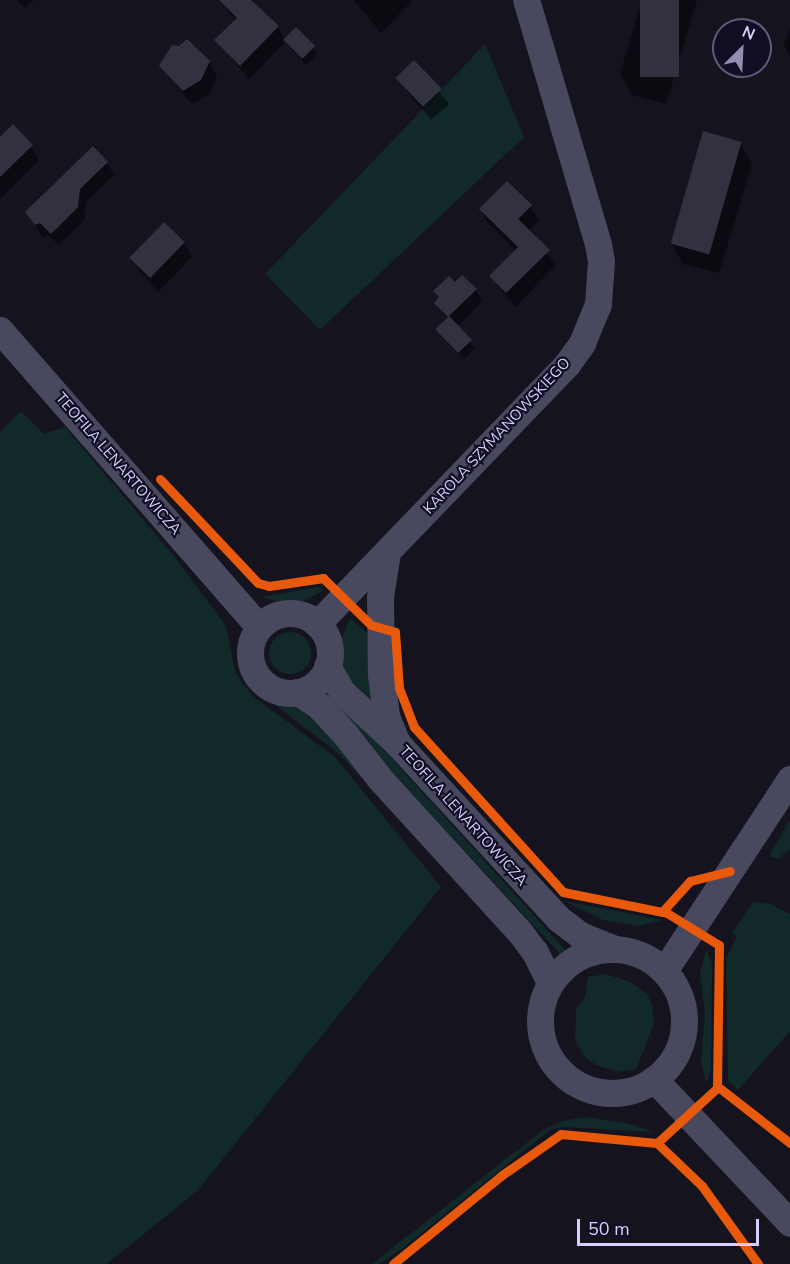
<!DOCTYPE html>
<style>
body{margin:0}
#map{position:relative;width:790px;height:1264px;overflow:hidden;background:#14131e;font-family:"Nunito Sans",sans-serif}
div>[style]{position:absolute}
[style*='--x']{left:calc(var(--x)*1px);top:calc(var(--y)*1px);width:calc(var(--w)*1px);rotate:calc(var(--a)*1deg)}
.green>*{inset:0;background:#112929}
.round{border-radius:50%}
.shadow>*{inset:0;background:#0007;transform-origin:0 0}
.building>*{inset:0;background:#323140;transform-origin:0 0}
.minor>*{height:27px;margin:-13.5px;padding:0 13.5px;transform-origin:13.5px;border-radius:13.5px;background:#48485f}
.minor>.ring{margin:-13.5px;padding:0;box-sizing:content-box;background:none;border:27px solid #48485f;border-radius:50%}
.cycleway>*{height:9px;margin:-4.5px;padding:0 4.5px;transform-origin:4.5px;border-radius:4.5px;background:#e8590c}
span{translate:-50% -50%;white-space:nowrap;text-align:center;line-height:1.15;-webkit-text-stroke:4.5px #110e23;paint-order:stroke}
.street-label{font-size:15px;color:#d4d1ff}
.north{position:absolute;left:712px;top:18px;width:60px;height:60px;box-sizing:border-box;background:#110e23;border:2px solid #5f5c7b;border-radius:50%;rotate:24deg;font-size:16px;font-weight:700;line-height:24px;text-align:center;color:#d4d1ff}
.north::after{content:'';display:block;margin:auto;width:21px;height:27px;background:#918eb0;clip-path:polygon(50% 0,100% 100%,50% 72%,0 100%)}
.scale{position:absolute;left:577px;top:1219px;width:182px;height:27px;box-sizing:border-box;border:3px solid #d4d1ff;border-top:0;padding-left:8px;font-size:18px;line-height:21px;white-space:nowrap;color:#d4d1ff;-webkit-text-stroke:4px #110e23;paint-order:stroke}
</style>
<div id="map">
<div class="green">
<i style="clip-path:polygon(485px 44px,524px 137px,320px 330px,265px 274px)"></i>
<i style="clip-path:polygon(21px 411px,44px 434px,65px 427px,173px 555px,226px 626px,235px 671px,243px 684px,254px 697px,335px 757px,441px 887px,197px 1191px,107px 1264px,0 1264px,0 432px)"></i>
<i style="clip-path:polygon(317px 587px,324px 590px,302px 602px,278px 602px,262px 597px)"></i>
<i style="clip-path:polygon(350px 618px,371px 637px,372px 710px,340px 668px,340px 643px)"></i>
<i class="round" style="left:269px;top:632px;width:42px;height:42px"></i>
<i style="clip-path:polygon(325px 690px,330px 690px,568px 953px,560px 954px,322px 697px)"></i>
<i style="clip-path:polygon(265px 697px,310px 711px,378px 796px,339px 754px)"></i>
<i style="clip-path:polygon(790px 820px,790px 849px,778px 859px,769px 856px)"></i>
<i style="clip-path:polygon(564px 901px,654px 918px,662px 920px,639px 926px,603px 920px)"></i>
<i style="clip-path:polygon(753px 902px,771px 904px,790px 914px,790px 1031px,738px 1090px,728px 1081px,726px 958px,737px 936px,732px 933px)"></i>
<i style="clip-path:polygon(706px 949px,712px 963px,711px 1070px,706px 1083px,701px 1062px,705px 1013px,700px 974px)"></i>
<i style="clip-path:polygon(605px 974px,631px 982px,647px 994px,652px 1005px,654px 1024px,636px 1069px,619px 1072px,596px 1065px,583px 1055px,575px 1039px,576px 1009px,585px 997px,588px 977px)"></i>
<i style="clip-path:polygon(585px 1117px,630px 1124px,654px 1132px,563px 1127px,550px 1130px,403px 1248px,379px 1264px,372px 1264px,543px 1130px,562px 1121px)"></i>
</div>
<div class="shadow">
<i style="clip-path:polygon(17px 0,34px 0,25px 8px)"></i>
<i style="clip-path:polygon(219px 0,249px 0,278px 27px,285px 40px,296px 29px,318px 54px,306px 65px,285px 42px,249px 79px,216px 40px,236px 21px)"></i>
<i style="clip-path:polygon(354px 0,413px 0,381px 33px)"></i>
<i style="clip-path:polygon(642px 0,697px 0,666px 104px,632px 95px,620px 74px)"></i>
<i style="clip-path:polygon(790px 27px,790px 57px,784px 46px)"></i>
<i style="clip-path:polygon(209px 62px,217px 77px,209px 94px,192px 104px,161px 66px)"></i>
<i style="left:414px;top:62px;width:55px;height:24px;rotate:50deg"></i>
<i style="clip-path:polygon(0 139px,31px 146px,39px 160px,0 199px)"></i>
<i style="clip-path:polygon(740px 143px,752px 164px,719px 273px,683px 264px,671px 243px)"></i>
<i style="clip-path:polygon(107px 163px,114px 175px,86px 202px,84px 220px,59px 245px,48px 235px,43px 237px,27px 213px)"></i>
<i style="clip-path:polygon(530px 206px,539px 220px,528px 231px,556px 265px,515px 307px,491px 277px,516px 251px,489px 224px,481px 210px)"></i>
<i style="clip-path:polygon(184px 243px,192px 257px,158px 292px,130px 259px)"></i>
<i style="clip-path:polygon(455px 284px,476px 290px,482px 301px,457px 327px,475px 348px,464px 359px,437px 330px,448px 320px,436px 303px,439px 299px,435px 292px)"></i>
</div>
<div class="building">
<i style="clip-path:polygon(219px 0,251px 0,279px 26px,240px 66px,214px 40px,237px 18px)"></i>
<i style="left:640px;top:0;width:39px;height:77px"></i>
<i style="left:296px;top:27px;width:27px;height:18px;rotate:45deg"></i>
<i style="clip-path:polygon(187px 39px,210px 61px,201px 80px,183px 91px,159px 66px,172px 45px,179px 46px)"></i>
<i style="left:414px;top:60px;width:40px;height:26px;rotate:46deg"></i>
<i style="clip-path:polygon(13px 124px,33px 145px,0 177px,0 137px)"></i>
<i style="left:703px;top:131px;width:40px;height:117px;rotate:16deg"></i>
<i style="clip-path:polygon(93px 146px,108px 162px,80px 189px,78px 207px,51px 234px,40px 223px,35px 225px,25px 212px)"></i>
<i style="clip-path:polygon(507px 181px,532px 205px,518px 219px,550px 250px,506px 293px,489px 276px,518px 247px,479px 209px)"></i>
<i style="left:164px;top:222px;width:29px;height:50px;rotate:44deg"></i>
<i style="clip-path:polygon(462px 275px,477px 289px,448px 317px,434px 303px,439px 297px,433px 291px,449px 276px,455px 282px)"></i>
<i style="left:449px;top:316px;width:33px;height:19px;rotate:46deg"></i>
</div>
<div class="minor">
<i style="--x:0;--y:330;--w:394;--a:48.9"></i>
<i style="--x:387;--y:552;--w:46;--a:98.8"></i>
<i style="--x:380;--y:597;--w:77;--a:89.3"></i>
<i style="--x:381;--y:674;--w:42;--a:83.2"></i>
<i style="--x:386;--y:716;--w:29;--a:68"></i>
<i class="ring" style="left:250px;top:613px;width:53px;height:53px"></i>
<i style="--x:317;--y:624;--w:361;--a:-46.1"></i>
<i style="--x:567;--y:364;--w:26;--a:-54"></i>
<i style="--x:582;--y:343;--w:42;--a:-67.7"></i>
<i style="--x:598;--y:304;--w:43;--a:-86"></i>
<i style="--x:601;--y:261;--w:17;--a:-100"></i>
<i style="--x:598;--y:244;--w:254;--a:-106.4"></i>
<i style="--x:327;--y:666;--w:30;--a:60"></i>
<i style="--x:342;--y:692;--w:75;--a:42.8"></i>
<i style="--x:397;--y:743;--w:239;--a:47.4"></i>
<i style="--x:559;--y:919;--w:26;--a:37"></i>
<i style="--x:580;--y:935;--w:37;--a:22"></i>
<i style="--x:298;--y:692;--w:24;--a:33"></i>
<i style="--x:318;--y:705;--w:40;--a:47"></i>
<i style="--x:345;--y:734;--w:57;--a:52.1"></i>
<i style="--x:380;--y:779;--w:206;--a:47.6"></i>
<i style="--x:519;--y:931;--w:26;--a:53"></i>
<i style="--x:535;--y:952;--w:34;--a:64"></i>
<i class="ring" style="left:540px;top:949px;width:117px;height:117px"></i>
<i style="--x:664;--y:971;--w:230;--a:-56.7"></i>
<i style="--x:654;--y:1079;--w:198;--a:46.6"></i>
</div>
<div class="cycleway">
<i style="--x:160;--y:479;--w:143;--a:46.7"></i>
<i style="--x:258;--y:583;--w:11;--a:15"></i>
<i style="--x:269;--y:586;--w:55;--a:-8.4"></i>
<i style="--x:323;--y:578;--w:67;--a:44.4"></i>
<i style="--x:371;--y:625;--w:25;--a:16"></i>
<i style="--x:395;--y:632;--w:56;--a:85.9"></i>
<i style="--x:399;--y:688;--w:42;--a:69"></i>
<i style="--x:414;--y:727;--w:222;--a:47.9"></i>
<i style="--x:563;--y:892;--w:106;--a:11.4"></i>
<i style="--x:667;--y:913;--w:61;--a:31.6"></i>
<i style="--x:719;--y:945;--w:143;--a:90.8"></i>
<i style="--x:717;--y:1088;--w:81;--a:137.5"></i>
<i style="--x:662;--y:912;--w:42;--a:-47.9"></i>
<i style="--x:690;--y:881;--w:41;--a:-14"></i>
<i style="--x:717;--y:1086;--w:93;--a:38"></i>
<i style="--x:393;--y:1264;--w:141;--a:-39.2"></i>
<i style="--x:502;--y:1175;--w:72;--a:-34.8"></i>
<i style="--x:561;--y:1134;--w:96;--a:5.4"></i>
<i style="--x:657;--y:1143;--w:62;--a:43.7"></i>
<i style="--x:702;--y:1186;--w:96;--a:54.3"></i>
</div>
<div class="street-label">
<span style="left:497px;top:436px;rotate:-47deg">KAROLA SZYMANOWSKIEGO</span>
<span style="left:118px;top:464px;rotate:49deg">TEOFILA LENARTOWICZA</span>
<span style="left:463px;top:816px;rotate:48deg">TEOFILA LENARTOWICZA</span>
</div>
<div class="north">N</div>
<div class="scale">50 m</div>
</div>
